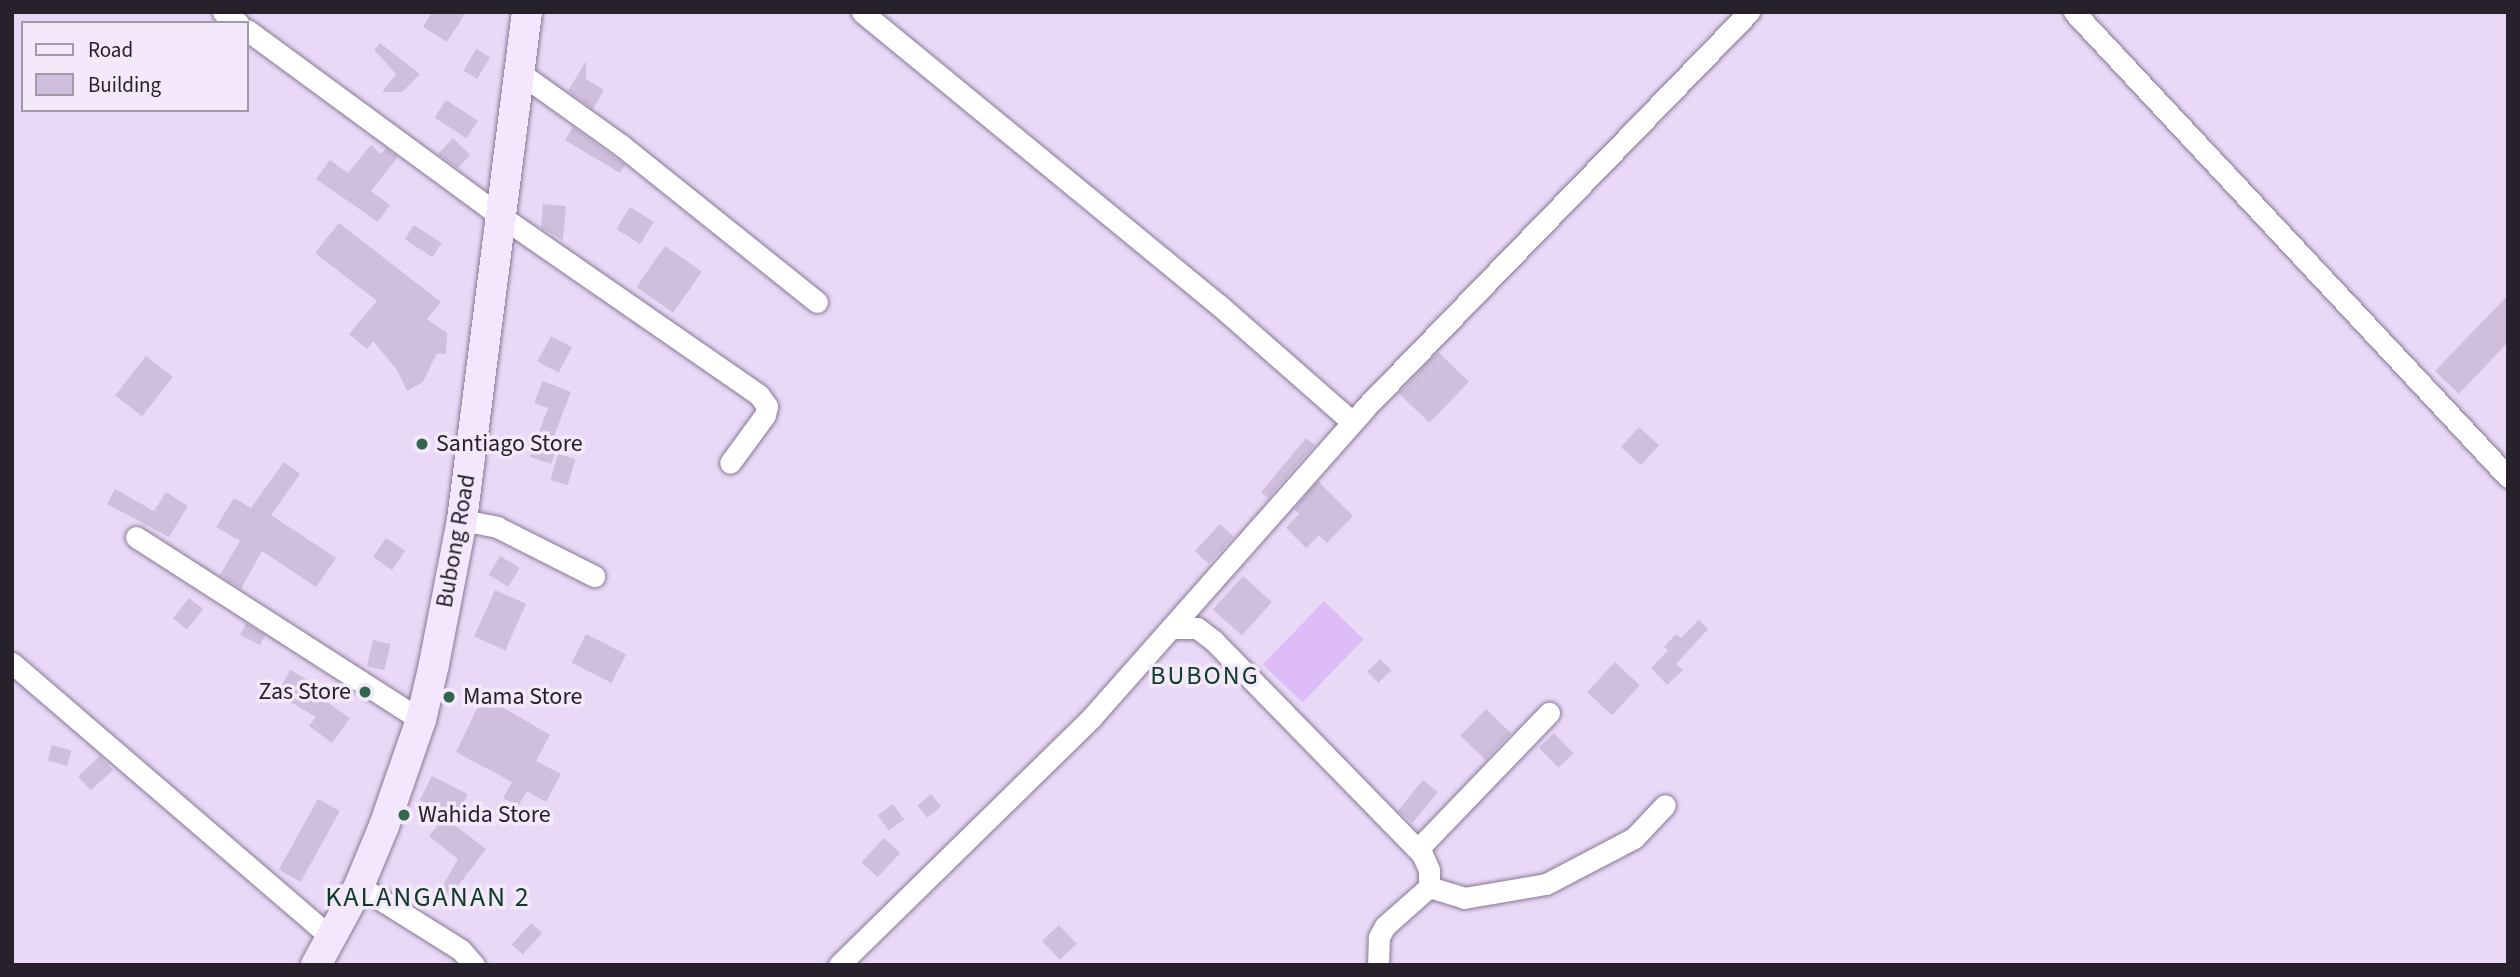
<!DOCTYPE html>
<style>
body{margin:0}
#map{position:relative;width:2520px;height:977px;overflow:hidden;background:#e9d9f7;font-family:"Source Sans 3",sans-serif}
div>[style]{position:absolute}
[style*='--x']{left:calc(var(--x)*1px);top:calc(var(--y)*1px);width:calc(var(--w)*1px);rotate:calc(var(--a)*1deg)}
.green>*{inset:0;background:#ddbcf8;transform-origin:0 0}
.building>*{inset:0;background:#cfbedc;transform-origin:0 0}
.roads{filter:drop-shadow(0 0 2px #877893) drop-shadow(0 0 2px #877893)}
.street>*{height:21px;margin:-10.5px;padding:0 10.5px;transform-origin:10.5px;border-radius:10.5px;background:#fff}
.secondary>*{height:30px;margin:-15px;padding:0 15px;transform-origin:15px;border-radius:15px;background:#f4e7fd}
.dots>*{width:19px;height:19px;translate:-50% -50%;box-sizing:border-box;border:4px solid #f3e9fb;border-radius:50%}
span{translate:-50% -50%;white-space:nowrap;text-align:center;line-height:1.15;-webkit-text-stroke:7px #f3e9fb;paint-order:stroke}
.poi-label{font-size:24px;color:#27212c}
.left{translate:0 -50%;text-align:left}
.right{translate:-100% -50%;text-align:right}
.street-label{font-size:24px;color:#27212c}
.neighbourhood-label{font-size:26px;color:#0f3b27;letter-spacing:2px}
.quarter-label{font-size:28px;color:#0f3b27;letter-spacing:2px}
.frame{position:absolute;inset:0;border:14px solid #27212c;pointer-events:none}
.legend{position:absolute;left:21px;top:21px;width:228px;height:91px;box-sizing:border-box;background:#f3e9fb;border:2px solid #a199a8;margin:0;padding:9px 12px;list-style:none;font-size:21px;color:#27212c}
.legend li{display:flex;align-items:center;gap:14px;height:35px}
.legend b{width:35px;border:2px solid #a199a8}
</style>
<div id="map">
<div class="green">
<i style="left:1324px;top:601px;width:55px;height:88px;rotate:44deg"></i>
</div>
<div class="building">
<i style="clip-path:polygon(432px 12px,466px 12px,447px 42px,423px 27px)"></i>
<i style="clip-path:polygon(380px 43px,420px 74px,402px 92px,382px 92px,396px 74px,374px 50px)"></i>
<i style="left:476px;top:49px;width:16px;height:25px;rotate:30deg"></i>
<i style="clip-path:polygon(586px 61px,586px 79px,604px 90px,593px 109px,568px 91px)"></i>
<i style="left:446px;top:100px;width:38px;height:21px;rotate:33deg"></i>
<i style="clip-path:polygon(573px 127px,625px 165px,620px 173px,565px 140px)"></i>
<i style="clip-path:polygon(453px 138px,470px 155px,458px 168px,438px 154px)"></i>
<i style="clip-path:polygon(371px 145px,381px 154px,386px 148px,398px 157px,371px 191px,390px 205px,378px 222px,316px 179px,330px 160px,348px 173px)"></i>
<i style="clip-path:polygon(543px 204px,566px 206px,563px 240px,541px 228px)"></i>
<i style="left:630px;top:207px;width:28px;height:26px;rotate:32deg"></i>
<i style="clip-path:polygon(339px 223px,441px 302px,427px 319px,447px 333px,446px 354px,437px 353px,423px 382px,407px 391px,397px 370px,373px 341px,367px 349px,349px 334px,377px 301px,315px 253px)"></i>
<i style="left:414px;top:225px;width:33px;height:17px;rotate:33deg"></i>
<i style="left:665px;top:246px;width:45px;height:50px;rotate:35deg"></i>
<i style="clip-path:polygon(2508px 295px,2508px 342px,2459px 394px,2435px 371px)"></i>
<i style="left:551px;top:336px;width:24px;height:29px;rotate:28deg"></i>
<i style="left:1438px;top:352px;width:43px;height:57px;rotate:44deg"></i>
<i style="left:146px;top:356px;width:34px;height:50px;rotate:38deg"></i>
<i style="clip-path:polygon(543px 381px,571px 392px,554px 436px,560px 438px,551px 464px,530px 457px,548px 408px,534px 403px)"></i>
<i style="left:1639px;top:427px;width:27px;height:27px;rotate:42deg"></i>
<i style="clip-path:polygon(1306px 438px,1315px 445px,1268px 498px,1261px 492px)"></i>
<i style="left:558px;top:454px;width:18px;height:27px;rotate:16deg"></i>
<i style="clip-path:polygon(284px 462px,300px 474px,271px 515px,336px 558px,316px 587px,262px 551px,241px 589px,220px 575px,240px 541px,216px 527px,234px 498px,251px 508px)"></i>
<i style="clip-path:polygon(1318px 481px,1353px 516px,1327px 543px,1319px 535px,1306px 548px,1286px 528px,1299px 514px,1294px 509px)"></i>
<i style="clip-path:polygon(115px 489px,154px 511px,166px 492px,188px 506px,169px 537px,107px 504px)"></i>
<i style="left:1220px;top:524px;width:19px;height:37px;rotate:43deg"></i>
<i style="left:386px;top:538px;width:23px;height:23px;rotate:34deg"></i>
<i style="left:500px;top:556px;width:23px;height:22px;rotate:31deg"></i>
<i style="left:1243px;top:576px;width:39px;height:45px;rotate:42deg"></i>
<i style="left:495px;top:590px;width:34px;height:51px;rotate:24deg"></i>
<i style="left:189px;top:598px;width:18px;height:26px;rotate:38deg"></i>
<i style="clip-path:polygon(1699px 620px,1708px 629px,1676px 664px,1683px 670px,1667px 685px,1651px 668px,1668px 650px,1664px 647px,1676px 634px,1681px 638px)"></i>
<i style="clip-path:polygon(246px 623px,265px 635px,260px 645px,240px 635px)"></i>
<i style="left:586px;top:634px;width:45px;height:32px;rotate:27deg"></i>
<i style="left:373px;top:640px;width:18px;height:27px;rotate:13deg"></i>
<i style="left:1380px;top:659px;width:16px;height:18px;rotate:45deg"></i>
<i style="left:1615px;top:662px;width:34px;height:41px;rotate:43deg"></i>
<i style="clip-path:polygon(290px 670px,314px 683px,310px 690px,350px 718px,332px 743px,309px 726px,316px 717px,277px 694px)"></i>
<i style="clip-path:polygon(483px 696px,550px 735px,536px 761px,561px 774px,546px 802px,527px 791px,518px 806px,503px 798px,512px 782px,456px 752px)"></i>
<i style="left:1486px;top:709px;width:35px;height:37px;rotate:44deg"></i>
<i style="left:1554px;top:733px;width:28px;height:21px;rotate:46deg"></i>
<i style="left:52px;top:745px;width:20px;height:16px;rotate:15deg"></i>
<i style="left:100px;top:756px;width:19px;height:30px;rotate:47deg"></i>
<i style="left:432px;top:776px;width:40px;height:27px;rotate:27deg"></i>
<i style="left:1423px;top:780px;width:19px;height:40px;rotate:39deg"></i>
<i style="left:931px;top:794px;width:16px;height:18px;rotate:50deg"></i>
<i style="left:318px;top:799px;width:25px;height:81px;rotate:29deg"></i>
<i style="left:893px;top:804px;width:19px;height:19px;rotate:54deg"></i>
<i style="clip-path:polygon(444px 817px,486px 849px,445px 903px,436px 897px,458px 859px,429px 836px)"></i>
<i style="left:884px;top:838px;width:22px;height:33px;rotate:43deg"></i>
<i style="left:531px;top:923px;width:15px;height:29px;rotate:42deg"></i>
<i style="left:1059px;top:925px;width:26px;height:23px;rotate:47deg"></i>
</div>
<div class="roads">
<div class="street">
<i style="--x:223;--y:12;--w:19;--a:36"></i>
<i style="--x:862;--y:12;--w:462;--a:39.4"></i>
<i style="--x:1219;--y:305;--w:177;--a:41.3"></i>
<i style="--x:2074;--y:12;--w:636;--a:46.97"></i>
<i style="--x:247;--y:30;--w:316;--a:36.3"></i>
<i style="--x:502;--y:217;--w:313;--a:34.7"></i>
<i style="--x:759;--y:395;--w:14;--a:54"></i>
<i style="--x:767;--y:406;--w:9;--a:103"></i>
<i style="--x:765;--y:415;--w:59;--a:126.1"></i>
<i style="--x:520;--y:73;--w:124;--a:35.5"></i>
<i style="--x:621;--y:145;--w:251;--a:38.7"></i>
<i style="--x:462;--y:520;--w:36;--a:11"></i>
<i style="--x:497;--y:527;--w:109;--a:26.8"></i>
<i style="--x:136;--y:537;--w:339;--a:32.7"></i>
<i style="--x:1173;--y:628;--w:24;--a:0"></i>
<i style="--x:1197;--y:628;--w:21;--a:37"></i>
<i style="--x:1214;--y:641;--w:298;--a:45.7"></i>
<i style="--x:1422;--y:854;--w:17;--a:66"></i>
<i style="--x:1429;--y:870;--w:17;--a:90"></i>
<i style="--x:1429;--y:887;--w:59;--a:138.4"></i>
<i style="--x:1385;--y:926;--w:13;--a:119"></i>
<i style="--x:1379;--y:937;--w:28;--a:92"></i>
<i style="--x:12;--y:663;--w:421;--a:40.7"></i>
<i style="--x:1418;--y:849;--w:189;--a:-46.1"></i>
<i style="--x:359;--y:886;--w:120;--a:32.1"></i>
<i style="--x:461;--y:950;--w:20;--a:49"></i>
<i style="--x:1429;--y:887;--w:37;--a:17"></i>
<i style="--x:1464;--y:898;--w:83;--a:-9.7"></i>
<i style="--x:1546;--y:884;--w:99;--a:-27.6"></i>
<i style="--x:1634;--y:838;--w:45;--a:-46.8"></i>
<i style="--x:839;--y:965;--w:354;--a:-44.4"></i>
<i style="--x:1092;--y:717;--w:412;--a:-48.5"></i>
<i style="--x:1365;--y:408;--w:552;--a:-45.88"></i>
</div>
<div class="secondary">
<i style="--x:316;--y:965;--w:90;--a:-61.4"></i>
<i style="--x:359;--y:886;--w:65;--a:-67.4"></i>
<i style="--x:384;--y:826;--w:112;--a:-70.8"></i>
<i style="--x:421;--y:720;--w:57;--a:-76.9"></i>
<i style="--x:434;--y:664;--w:147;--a:-79"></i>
<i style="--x:462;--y:520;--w:512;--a:-82.71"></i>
</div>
</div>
<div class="dots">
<i style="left:422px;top:444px;background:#32674d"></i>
<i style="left:365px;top:692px;background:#32674d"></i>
<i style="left:449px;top:697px;background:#32674d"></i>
<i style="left:404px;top:815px;background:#32674d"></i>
</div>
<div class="poi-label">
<span class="left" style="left:436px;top:444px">Santiago Store</span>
<span class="right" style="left:351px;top:692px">Zas Store</span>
<span class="left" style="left:463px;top:697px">Mama Store</span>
<span class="left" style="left:418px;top:815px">Wahida Store</span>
</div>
<div class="street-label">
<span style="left:456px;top:541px;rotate:-80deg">Bubong Road</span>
</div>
<div class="neighbourhood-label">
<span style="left:1205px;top:676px">BUBONG</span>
</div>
<div class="quarter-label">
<span style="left:428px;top:897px">KALANGANAN 2</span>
</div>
<div class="frame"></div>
<ul class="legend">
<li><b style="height:9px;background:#f4e7fd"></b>Road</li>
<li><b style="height:19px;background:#cfbedc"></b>Building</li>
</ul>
</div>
